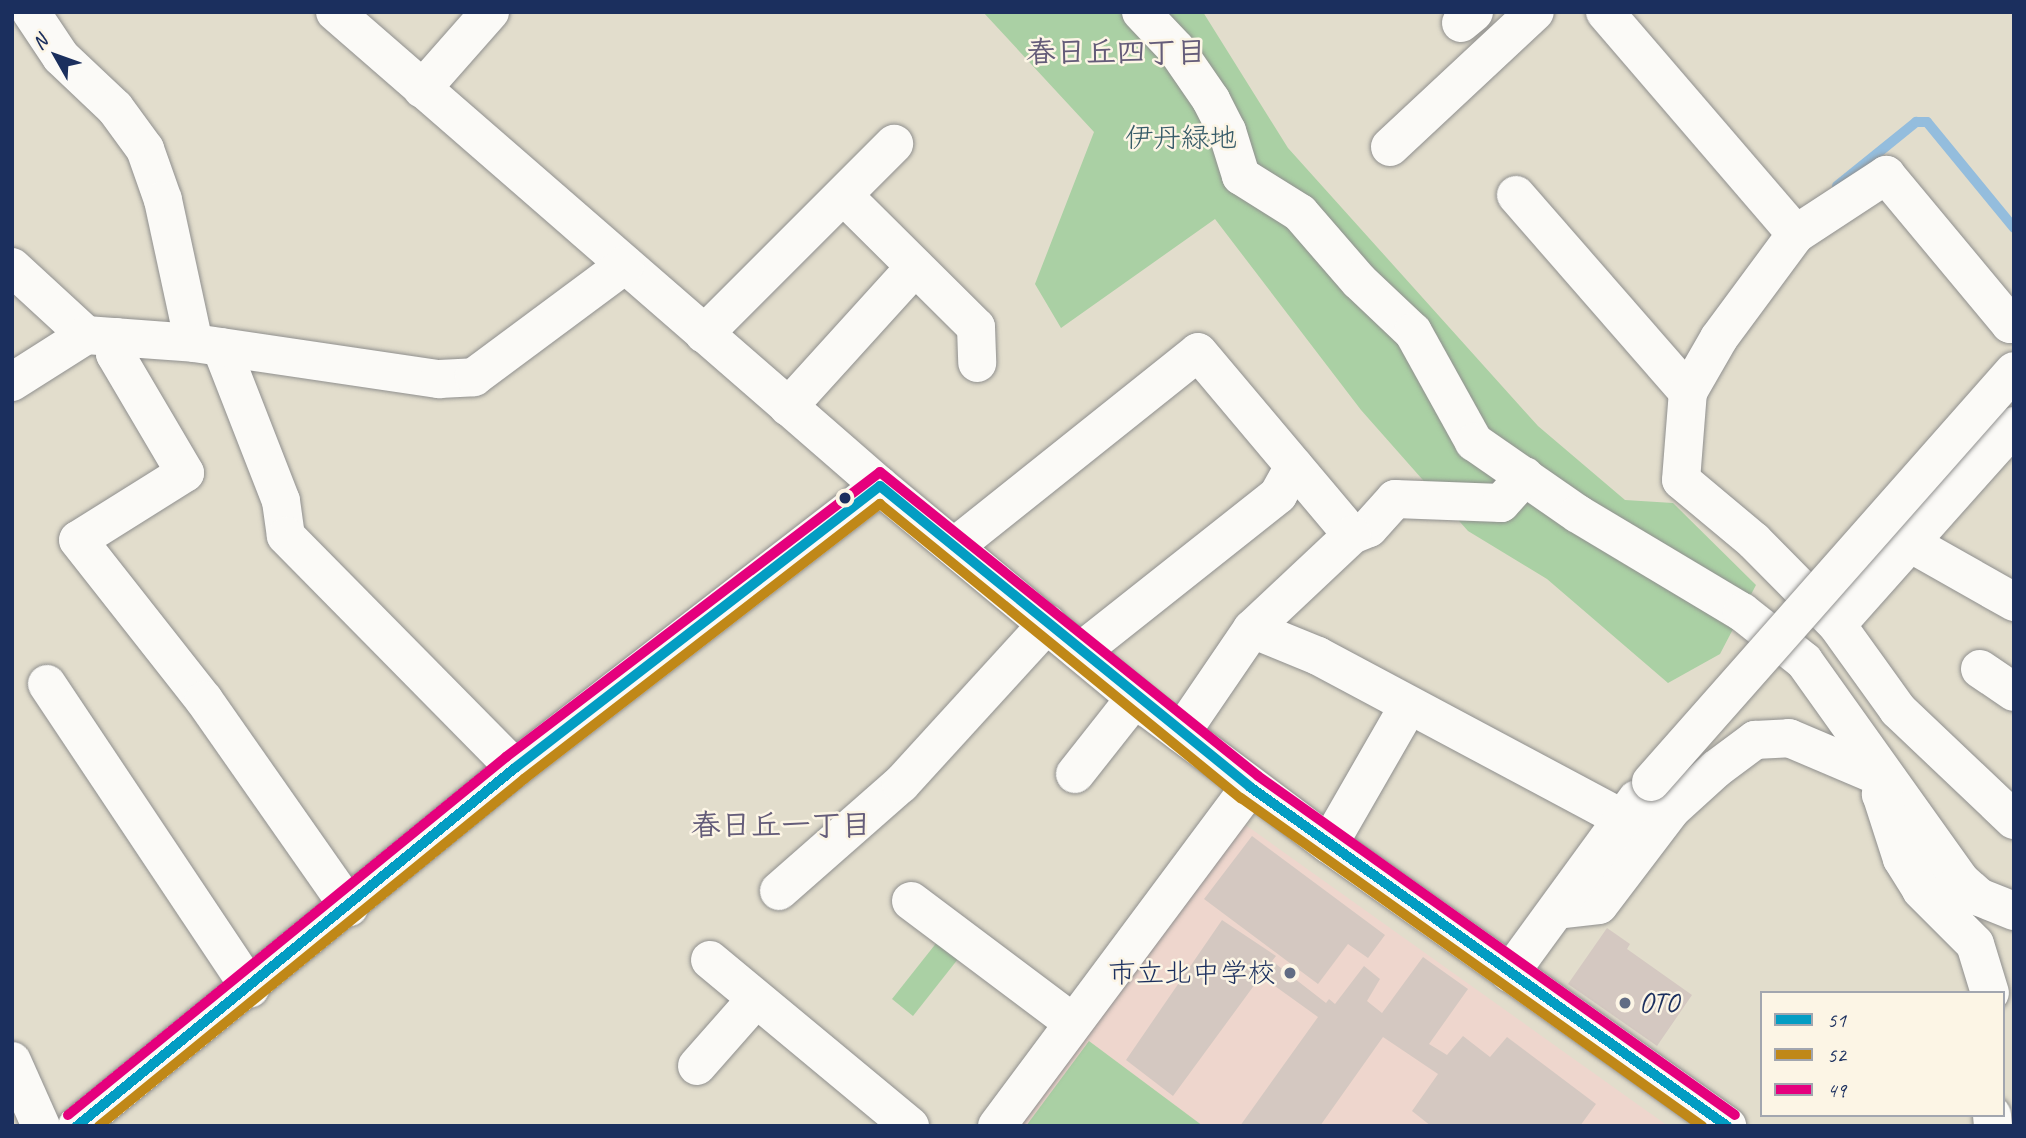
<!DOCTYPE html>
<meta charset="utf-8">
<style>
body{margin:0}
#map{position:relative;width:2026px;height:1138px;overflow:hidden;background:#e2ddcc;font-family:Caveat,"Klee One",sans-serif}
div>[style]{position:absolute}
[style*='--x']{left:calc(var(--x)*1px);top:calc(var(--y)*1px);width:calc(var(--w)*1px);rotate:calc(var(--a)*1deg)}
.built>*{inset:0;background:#eed6cd}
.green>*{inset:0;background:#aad0a4}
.stream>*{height:10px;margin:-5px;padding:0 5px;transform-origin:5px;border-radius:5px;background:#94bddd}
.building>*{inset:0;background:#d4c8c1}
.roads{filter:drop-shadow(0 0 2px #8f8f8e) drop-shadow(0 0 2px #8f8f8e)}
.minor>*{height:38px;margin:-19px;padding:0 19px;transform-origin:19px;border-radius:19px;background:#fbfaf7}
.bridges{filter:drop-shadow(0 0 2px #8f8f8e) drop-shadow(0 0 2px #8f8f8e)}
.minor-bridge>*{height:38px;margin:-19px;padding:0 19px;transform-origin:19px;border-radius:19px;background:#fbfaf7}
.bus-1>*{height:10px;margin:-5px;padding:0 5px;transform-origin:5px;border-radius:5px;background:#039dc3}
.bus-2>*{height:10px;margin:-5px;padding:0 5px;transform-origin:5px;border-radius:5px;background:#c08818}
.bus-3>*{height:10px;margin:-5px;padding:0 5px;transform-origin:5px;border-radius:5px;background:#e5007d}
.dots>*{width:19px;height:19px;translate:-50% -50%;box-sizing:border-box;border:4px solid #fcf5e5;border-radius:50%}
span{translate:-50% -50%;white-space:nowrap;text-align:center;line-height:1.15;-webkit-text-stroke:5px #fcf5e5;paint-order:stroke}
.park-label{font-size:28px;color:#385c69}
.poi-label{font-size:28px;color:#1b2f5e}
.right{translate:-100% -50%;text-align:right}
.left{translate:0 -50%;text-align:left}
.neighbourhood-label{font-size:30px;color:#645c79;font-weight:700}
.frame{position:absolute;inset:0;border:14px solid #1b2f5e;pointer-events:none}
.legend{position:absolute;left:1760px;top:991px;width:245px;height:126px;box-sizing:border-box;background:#fcf5e5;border:2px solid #a2a6af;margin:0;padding:9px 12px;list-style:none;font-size:21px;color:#1b2f5e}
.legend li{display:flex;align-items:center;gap:14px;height:35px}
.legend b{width:35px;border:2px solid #a2a6af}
.north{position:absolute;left:21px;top:21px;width:70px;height:70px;-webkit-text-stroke:5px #fcf5e5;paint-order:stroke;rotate:310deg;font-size:19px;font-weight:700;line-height:28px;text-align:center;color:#1b2f5e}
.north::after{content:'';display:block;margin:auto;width:24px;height:32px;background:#1b2f5e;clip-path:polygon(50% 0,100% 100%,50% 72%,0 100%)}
</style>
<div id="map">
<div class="built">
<i style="clip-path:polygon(1240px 821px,1668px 1126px,1014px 1126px)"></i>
</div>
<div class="green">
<i style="clip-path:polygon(983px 12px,1203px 12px,1288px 148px,1538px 426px,1625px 500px,1673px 503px,1756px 585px,1720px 654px,1668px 683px,1547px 579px,1468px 531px,1361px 410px,1215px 219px,1061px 328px,1035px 284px,1094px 132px)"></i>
<i style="clip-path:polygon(945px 932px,958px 959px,913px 1016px,892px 999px)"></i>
<i style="clip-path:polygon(1089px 1041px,1203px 1126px,1026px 1126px)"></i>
</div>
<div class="stream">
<i style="--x:1837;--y:186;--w:102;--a:-39"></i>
<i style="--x:1916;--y:122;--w:11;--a:0"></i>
<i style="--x:1927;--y:122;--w:137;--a:50.6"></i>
</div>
<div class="building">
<i style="clip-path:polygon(1252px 836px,1385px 935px,1368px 958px,1348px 944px,1318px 984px,1204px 899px)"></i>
<i style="clip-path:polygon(1222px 920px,1276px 956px,1272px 961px,1326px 1003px,1329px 999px,1335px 1004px,1364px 966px,1380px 979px,1367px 1001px,1382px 1013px,1423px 957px,1468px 989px,1429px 1044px,1447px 1055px,1463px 1036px,1490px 1057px,1507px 1037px,1596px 1104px,1580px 1126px,1431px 1126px,1412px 1111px,1438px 1074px,1383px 1037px,1320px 1126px,1240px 1126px,1318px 1017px,1261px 976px,1173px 1096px,1126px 1060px)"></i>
<i style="clip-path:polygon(1607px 928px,1630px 944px,1627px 949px,1692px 995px,1657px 1046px,1568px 984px)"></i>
</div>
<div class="roads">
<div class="minor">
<i style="--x:31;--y:12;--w:54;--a:56.3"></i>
<i style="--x:61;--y:57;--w:74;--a:43.4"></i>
<i style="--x:115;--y:108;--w:51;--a:53.8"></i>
<i style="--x:145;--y:149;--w:54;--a:70.6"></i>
<i style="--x:163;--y:200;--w:146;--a:77.8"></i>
<i style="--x:335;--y:12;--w:722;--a:41.01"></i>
<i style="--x:880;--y:486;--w:349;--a:39.7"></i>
<i style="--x:1149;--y:709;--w:225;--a:36.9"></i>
<i style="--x:1329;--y:844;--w:488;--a:35.3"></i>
<i style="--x:1141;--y:12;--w:51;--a:46.6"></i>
<i style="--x:1176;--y:49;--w:62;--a:55.5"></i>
<i style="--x:1211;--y:100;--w:35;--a:63"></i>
<i style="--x:1227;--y:131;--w:47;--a:72.7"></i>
<i style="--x:1241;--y:176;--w:70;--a:32.1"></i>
<i style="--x:1300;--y:213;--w:90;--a:49.1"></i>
<i style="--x:1359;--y:281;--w:74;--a:43.4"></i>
<i style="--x:1413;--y:332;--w:126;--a:61"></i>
<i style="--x:1474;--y:442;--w:126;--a:34.7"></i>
<i style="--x:1578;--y:514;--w:191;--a:30.9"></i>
<i style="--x:1742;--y:612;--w:79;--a:38.3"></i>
<i style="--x:1804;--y:661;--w:269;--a:54.5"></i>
<i style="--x:1960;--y:880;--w:25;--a:42"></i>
<i style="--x:1979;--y:897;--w:38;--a:22"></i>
<i style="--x:1605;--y:12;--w:293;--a:49.3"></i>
<i style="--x:1461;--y:23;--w:17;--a:-40"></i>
<i style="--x:422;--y:89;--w:103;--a:-48.6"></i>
<i style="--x:1390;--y:147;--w:198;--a:-43"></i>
<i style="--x:1516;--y:195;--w:262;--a:48.9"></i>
<i style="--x:844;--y:196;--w:186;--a:44.8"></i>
<i style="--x:976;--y:327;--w:36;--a:88"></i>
<i style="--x:12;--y:267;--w:100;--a:42.6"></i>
<i style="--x:704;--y:334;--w:269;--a:-45"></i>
<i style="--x:116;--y:337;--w:17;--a:93"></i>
<i style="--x:115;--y:354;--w:138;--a:59.5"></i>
<i style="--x:185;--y:473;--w:126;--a:147.9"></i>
<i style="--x:78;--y:540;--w:204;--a:51.8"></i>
<i style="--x:204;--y:700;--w:253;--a:55"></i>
<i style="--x:221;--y:347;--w:165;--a:68.7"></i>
<i style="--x:281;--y:501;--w:35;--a:82"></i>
<i style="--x:286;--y:536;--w:326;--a:45.4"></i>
<i style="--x:12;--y:382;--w:88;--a:-32.4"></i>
<i style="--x:86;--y:335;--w:108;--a:4.2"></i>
<i style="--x:194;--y:343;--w:248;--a:8.4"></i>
<i style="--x:439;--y:379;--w:35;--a:-3"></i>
<i style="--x:474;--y:377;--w:188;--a:-36.6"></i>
<i style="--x:788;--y:407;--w:189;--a:-47.8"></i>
<i style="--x:2014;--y:426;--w:266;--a:131.7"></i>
<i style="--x:1837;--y:625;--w:105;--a:54.3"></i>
<i style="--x:1898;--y:710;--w:160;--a:43.5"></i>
<i style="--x:1352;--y:535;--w:18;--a:-22"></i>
<i style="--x:1369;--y:528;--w:39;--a:-48"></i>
<i style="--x:1395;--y:499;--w:106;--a:2.2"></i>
<i style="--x:1501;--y:503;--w:36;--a:-48"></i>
<i style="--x:1908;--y:542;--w:122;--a:29.5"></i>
<i style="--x:954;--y:547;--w:312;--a:-38.6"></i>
<i style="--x:1198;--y:352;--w:239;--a:49.9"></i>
<i style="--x:1352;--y:535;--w:137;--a:136.8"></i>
<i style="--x:1252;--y:629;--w:126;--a:124.3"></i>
<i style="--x:1837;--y:625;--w:118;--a:-134.7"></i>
<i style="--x:1754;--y:541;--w:95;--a:-140.1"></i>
<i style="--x:1681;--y:480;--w:88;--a:-85.5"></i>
<i style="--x:1688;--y:392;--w:62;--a:-60.1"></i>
<i style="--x:1719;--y:338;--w:129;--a:-53.5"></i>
<i style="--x:1796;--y:234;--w:108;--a:-33.2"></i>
<i style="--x:1886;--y:175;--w:194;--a:50.2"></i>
<i style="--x:2010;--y:324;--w:5;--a:-37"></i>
<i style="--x:1252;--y:629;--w:71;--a:22.2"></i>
<i style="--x:1318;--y:656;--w:346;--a:28.1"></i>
<i style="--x:1080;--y:652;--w:253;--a:-38.4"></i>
<i style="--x:1278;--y:495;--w:33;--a:-61"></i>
<i style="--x:1980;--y:669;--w:41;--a:34.1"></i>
<i style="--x:47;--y:684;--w:366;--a:56.3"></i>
<i style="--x:1075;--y:774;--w:97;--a:-51.7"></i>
<i style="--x:1329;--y:844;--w:160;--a:-60.1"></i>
<i style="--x:779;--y:891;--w:162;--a:-41.3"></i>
<i style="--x:901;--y:784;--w:217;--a:-47.6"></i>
<i style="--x:911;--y:901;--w:201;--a:36.9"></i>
<i style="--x:1557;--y:910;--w:42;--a:-6.8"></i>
<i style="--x:1599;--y:905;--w:119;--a:-52.8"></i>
<i style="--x:1671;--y:810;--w:61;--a:-42.3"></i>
<i style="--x:1716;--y:769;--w:49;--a:-36.6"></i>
<i style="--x:1755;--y:740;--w:34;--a:-3"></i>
<i style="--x:1789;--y:738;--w:108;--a:23"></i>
<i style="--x:1888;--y:780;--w:16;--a:117"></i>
<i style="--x:1881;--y:794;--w:68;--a:72.1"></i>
<i style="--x:1902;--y:859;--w:36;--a:58"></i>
<i style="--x:1921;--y:890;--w:76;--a:45"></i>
<i style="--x:1975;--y:944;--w:51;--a:73"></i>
<i style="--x:710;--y:960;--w:260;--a:39.7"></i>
<i style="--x:1510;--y:973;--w:215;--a:-53.9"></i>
<i style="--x:12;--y:1061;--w:71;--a:66"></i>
<i style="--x:697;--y:1066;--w:89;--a:-48.6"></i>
<i style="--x:1992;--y:1115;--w:11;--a:85"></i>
<i style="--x:77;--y:1126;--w:566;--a:-39.26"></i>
<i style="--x:515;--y:768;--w:461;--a:-37.7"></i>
<i style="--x:997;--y:1126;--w:423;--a:-53.3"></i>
</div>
</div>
<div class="bridges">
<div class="minor-bridge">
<i style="--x:1651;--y:782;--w:548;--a:-48.55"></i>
</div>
</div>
<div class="bus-1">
<i style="--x:77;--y:1126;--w:566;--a:-39.26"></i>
<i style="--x:515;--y:768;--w:461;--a:-37.7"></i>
<i style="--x:880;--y:486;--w:477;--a:39.1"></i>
<i style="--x:1250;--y:787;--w:585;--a:35.4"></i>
</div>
<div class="bus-2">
<i style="--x:99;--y:1126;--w:549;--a:-39.23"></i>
<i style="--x:524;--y:779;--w:450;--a:-37.7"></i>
<i style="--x:880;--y:504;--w:466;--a:39.2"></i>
<i style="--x:1241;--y:798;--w:566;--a:35.43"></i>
</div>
<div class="bus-3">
<i style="--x:68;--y:1115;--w:566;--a:-39.26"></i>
<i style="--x:506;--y:757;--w:470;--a:-37.3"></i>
<i style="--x:880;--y:472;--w:485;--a:38.8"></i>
<i style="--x:1258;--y:776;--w:585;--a:35.4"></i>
</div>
<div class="dots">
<i style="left:845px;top:498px;background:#1b2f5e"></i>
<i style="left:1290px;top:973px;background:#616c84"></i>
<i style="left:1625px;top:1003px;background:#616c84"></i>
</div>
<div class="park-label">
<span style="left:1181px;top:138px">伊丹緑地</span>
</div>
<div class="poi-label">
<span class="right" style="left:1276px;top:973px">市立北中学校</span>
<span class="left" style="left:1639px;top:1003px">OTO</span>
</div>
<div class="neighbourhood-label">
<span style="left:1116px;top:52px">春日丘四丁目</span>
<span style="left:781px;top:825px">春日丘一丁目</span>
</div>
<div class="frame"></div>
<ul class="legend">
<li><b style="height:9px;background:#039dc3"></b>51</li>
<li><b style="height:9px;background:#c08818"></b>52</li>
<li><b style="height:9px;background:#e5007d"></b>49</li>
</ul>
<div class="north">N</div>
</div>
